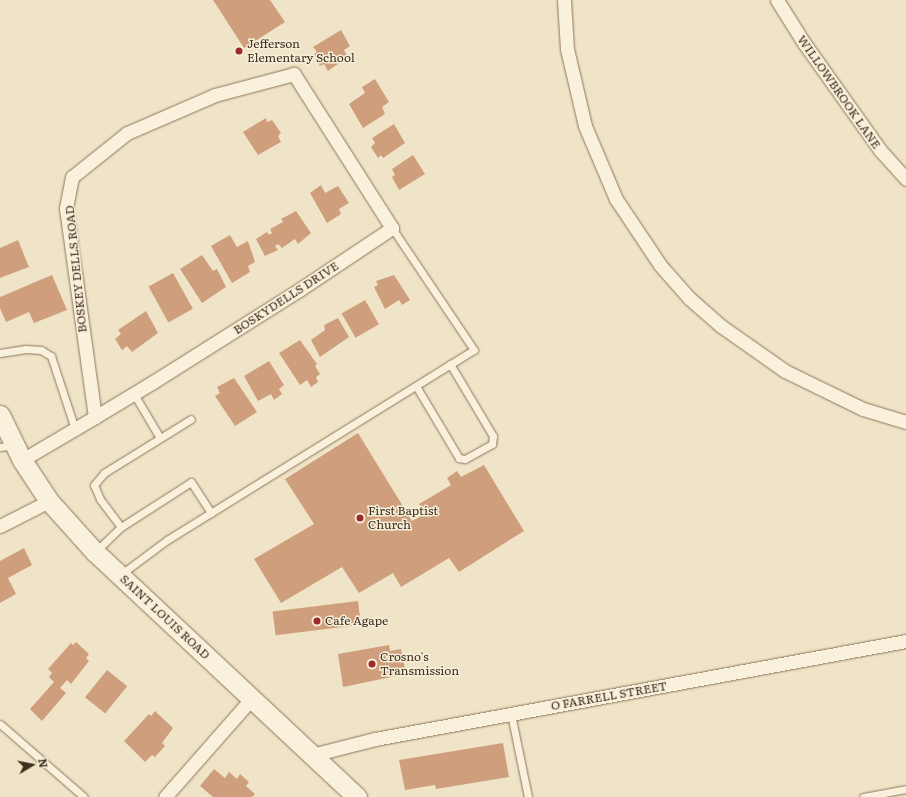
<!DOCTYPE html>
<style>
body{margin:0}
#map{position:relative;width:906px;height:797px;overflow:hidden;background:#f0e4c8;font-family:Literata,serif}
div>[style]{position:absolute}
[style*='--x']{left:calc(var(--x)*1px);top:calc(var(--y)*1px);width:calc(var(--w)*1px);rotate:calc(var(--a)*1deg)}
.building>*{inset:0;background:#cf9f7d;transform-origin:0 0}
.roads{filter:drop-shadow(0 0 1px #8d765c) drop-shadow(0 0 1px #8d765c)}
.lane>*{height:7px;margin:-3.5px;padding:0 3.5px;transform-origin:3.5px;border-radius:3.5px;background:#faf1dc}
.street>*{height:13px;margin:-6.5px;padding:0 6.5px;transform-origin:6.5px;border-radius:6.5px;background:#faf1dc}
.secondary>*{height:19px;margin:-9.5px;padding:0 9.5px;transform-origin:9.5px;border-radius:9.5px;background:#faf1dc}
.dots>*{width:11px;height:11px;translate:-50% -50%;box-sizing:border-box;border:2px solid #f7eed8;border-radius:50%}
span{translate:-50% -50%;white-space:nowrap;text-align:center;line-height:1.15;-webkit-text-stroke:3px #f7eed8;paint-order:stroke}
.poi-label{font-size:12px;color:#3d2e20}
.left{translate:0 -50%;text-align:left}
.street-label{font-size:12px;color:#3d2e20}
.north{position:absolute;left:12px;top:745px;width:40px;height:40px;-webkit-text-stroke:3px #f7eed8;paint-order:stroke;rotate:80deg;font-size:11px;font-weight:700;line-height:16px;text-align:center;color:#3d2e20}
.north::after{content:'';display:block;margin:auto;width:14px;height:18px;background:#3d2e20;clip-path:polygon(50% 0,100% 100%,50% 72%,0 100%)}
</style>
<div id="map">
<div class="building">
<i style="clip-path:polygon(213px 0,270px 0,285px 22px,244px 48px)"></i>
<i style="clip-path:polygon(341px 30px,350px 46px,344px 50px,348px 57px,328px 71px,324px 64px,320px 66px,314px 54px,317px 52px,313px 47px)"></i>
<i style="clip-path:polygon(375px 79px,389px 102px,382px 107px,385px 114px,363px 128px,349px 104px,365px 93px,362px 87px)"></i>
<i style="clip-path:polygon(266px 118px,267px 122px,272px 120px,281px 133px,278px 136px,281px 142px,258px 155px,243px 132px)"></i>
<i style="clip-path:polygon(394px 124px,405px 143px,383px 158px,381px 155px,378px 158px,371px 147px,375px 143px,372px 138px)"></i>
<i style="clip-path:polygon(413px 155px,425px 174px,399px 190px,392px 177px,395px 175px,392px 169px)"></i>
<i style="clip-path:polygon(321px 185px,325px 193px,338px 186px,349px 203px,339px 209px,341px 214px,327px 223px,310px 193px)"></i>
<i style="clip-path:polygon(296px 211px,311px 233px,298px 244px,295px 239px,282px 248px,278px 244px,275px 246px,278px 250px,265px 256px,256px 239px,267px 232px,269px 235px,272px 233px,270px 229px,283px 222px,281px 219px)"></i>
<i style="clip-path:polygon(230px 235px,237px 247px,248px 241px,255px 262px,248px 266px,250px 272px,232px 283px,211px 246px)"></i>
<i style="clip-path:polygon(18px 240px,29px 267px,0 278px,0 248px)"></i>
<i style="clip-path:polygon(202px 255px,213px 271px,217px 269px,226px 287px,202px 303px,180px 269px)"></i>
<i style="left:173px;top:273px;width:41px;height:28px;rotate:61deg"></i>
<i style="clip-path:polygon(52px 275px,67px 310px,34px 323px,29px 312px,6px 322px,0 308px,0 297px)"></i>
<i style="clip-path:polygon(394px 275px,410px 300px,402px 305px,399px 300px,385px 309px,374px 287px,378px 285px,376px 281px)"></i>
<i style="left:365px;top:300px;width:28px;height:27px;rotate:60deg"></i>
<i style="clip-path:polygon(146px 311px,158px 333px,132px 352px,127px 346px,122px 350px,115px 339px,121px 334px,118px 330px)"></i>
<i style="clip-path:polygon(338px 318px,349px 337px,320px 357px,311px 340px,325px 330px,324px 325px)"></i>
<i style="clip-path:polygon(300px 340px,317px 364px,315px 366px,320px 374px,316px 377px,318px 382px,311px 387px,307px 380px,300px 385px,279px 353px)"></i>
<i style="clip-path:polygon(269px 361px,284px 385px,279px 389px,282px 394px,274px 400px,271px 394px,258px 401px,244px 376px)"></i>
<i style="clip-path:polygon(234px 378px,257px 412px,235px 426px,215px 396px,220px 393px,217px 387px)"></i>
<i style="clip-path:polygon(358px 433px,412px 521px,425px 514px,419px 504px,451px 485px,447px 478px,457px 471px,461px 477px,484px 465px,524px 531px,459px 572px,449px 558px,401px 587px,393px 573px,359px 593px,342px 567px,281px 603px,254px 559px,314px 524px,285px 479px)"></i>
<i style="clip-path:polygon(24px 548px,32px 565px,8px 578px,16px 594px,0 603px,0 561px)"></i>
<i style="left:358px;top:601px;width:24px;height:86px;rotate:83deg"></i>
<i style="clip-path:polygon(76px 642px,89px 654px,86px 658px,89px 661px,71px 684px,67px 680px,60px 688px,66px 693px,42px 721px,30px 709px,54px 682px,49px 677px,52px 673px,48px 669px,71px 643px,73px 645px)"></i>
<i style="clip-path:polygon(389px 645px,390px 651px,401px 649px,406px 674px,343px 687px,338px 654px)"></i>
<i style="left:107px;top:670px;width:26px;height:35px;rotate:39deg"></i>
<i style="clip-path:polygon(155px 711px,173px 728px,162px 743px,165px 746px,155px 757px,152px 755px,145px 762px,124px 741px,149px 714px,151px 716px)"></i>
<i style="clip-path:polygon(503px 743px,509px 777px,436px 789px,435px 785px,405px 790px,399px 760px)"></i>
<i style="clip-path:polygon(214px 769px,225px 778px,229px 772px,237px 779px,240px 774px,249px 782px,246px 786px,255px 794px,252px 797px,213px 797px,200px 786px)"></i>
</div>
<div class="roads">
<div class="lane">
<i style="--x:0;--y:353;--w:26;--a:-9"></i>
<i style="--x:26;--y:349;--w:15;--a:4"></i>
<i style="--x:41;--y:350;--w:12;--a:31"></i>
<i style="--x:51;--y:356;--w:77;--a:71.8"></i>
<i style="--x:416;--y:386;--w:84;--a:59.2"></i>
<i style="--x:459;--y:458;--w:6;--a:9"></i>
<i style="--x:465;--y:459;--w:31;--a:-29"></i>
<i style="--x:492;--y:444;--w:8;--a:-83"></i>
<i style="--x:493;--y:436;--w:84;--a:-120.8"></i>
<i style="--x:134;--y:394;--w:51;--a:59.4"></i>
<i style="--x:0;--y:447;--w:13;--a:-9"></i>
<i style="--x:121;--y:527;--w:35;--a:-127"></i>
<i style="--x:100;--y:499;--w:15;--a:-113"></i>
<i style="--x:94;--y:485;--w:16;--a:-50"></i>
<i style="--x:104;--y:473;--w:102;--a:-31.8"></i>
<i style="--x:95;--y:552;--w:36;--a:-44"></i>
<i style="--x:121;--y:527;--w:83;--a:-32.7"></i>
<i style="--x:191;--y:482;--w:37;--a:57"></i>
<i style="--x:120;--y:575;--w:59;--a:-36.7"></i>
<i style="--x:167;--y:540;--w:361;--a:-31.8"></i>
<i style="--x:474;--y:350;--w:147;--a:-123.9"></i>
<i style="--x:511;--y:714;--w:85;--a:78.4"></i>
<i style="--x:0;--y:724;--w:111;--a:41"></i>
<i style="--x:863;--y:797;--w:44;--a:-10.5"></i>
</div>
<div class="street">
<i style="--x:564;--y:0;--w:49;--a:86.5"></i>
<i style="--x:567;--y:49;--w:79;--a:76.8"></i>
<i style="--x:585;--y:126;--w:79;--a:67"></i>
<i style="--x:616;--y:199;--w:79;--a:56.3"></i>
<i style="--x:660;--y:265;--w:44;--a:48.7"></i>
<i style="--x:689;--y:298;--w:43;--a:41.2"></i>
<i style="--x:721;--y:326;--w:78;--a:35.1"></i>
<i style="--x:785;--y:371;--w:87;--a:26"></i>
<i style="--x:863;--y:409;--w:45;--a:16.8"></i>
<i style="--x:777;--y:0;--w:51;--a:57.9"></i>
<i style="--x:804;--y:43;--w:131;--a:54.6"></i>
<i style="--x:880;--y:150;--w:39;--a:48"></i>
<i style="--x:22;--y:460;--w:85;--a:-30.5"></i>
<i style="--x:95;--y:417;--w:68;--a:-31.1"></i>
<i style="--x:153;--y:382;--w:173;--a:-32.2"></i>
<i style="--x:299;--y:290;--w:112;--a:-33.7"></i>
<i style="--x:392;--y:228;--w:183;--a:-122.5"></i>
<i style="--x:294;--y:74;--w:82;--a:165.1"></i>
<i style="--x:215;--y:95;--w:96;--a:156.6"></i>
<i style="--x:127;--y:133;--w:70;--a:141.3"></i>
<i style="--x:72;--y:177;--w:32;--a:101"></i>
<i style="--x:66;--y:208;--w:211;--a:82.1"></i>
<i style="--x:0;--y:526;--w:55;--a:-27"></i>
<i style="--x:312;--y:755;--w:65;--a:-14.3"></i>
<i style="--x:375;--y:739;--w:540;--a:-10.46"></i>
<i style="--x:165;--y:797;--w:130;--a:-48.7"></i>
</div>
<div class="secondary">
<i style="--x:0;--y:415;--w:50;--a:63.9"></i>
<i style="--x:22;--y:460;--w:49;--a:56.6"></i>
<i style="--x:49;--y:501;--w:69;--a:48"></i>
<i style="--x:95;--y:552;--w:359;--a:43.1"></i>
</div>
</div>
<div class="dots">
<i style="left:239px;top:51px;background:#9e2a2b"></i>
<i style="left:360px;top:518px;background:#9e2a2b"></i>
<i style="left:317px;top:621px;background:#9e2a2b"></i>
<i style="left:372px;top:664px;background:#9e2a2b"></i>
</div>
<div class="poi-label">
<span class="left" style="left:247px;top:51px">Jefferson<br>Elementary School</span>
<span class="left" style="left:368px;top:518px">First Baptist<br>Church</span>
<span class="left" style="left:325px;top:621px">Cafe Agape</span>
<span class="left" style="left:380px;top:664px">Crosno's<br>Transmission</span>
</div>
<div class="street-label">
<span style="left:839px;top:92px;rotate:55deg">WILLOWBROOK LANE</span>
<span style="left:76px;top:269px;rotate:-96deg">BOSKEY DELLS ROAD</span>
<span style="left:286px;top:298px;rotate:-33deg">BOSKYDELLS DRIVE</span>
<span style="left:165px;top:617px;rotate:43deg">SAINT LOUIS ROAD</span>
<span style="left:609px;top:696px;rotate:-10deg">O FARRELL STREET</span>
</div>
<div class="north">N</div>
</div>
